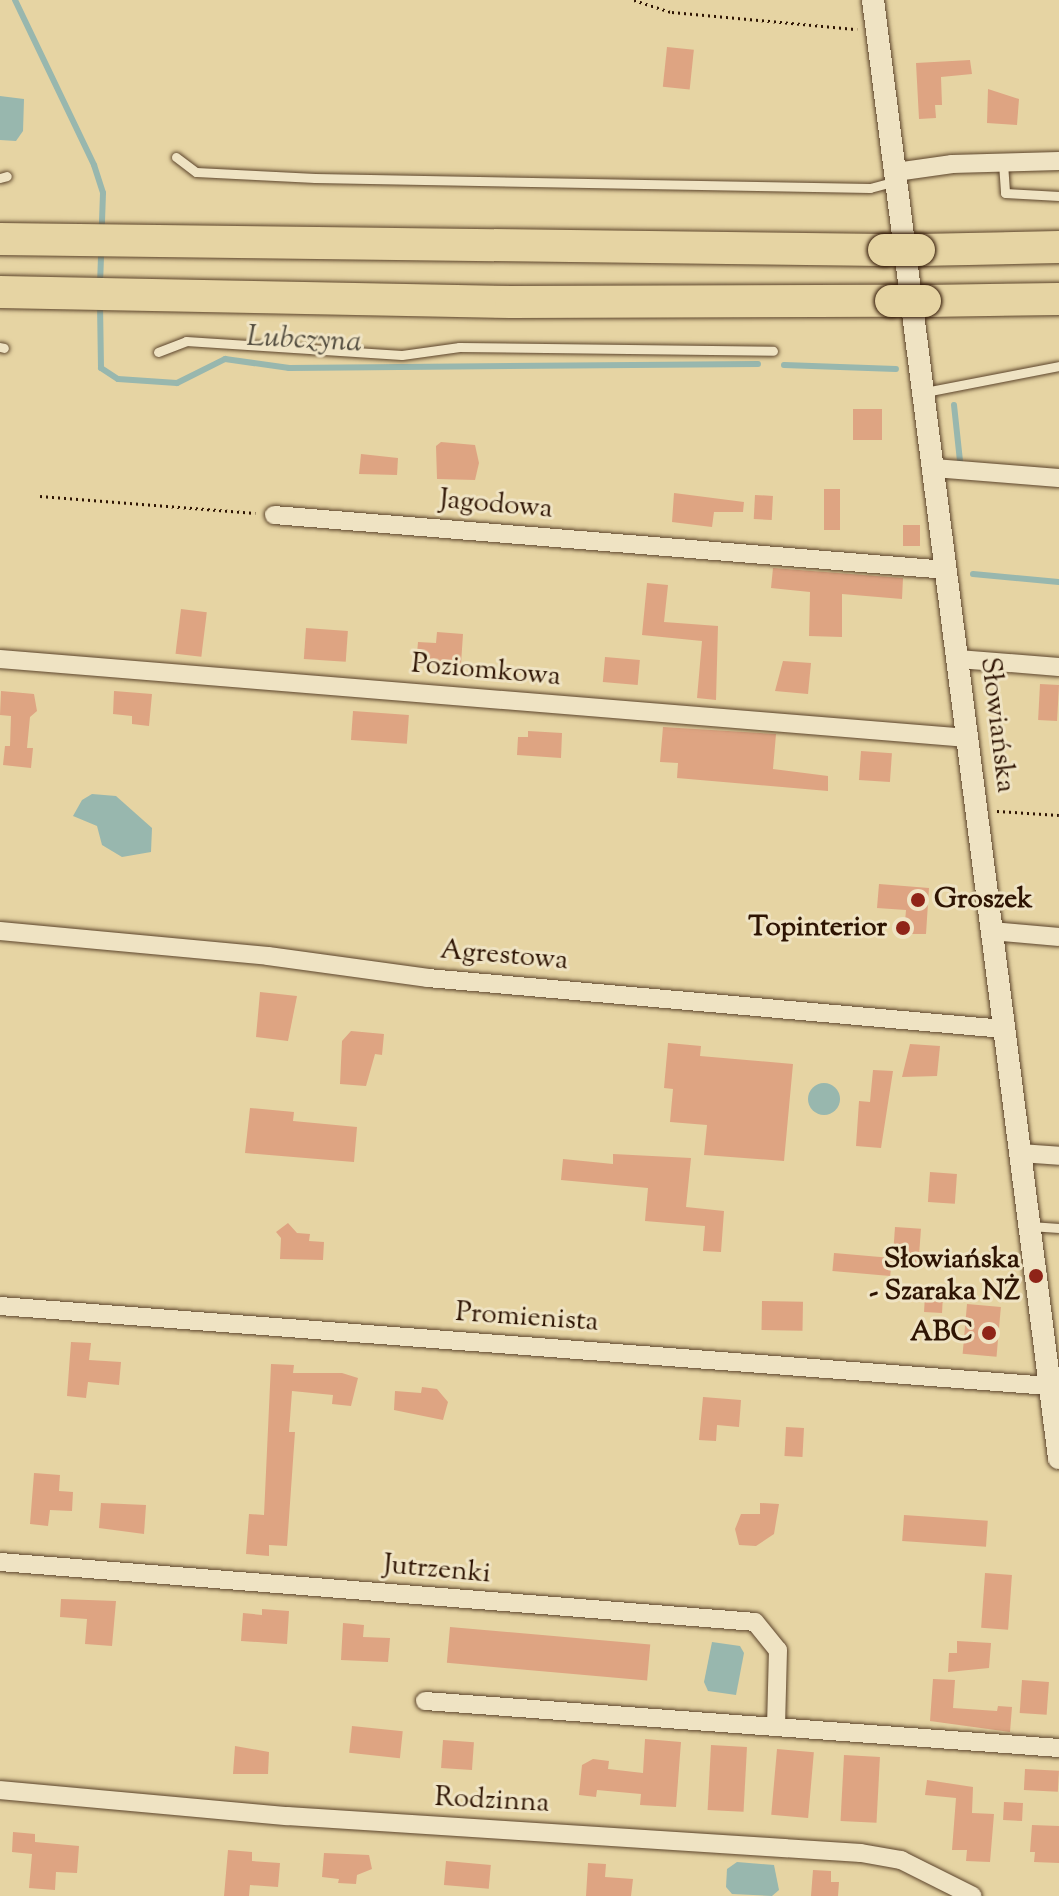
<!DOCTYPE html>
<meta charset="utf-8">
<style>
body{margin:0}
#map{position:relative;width:1059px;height:1896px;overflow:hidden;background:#e6d4a3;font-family:"Sorts Mill Goudy",serif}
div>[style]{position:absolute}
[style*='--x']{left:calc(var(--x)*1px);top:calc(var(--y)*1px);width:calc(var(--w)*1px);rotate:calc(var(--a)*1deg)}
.water>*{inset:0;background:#98b7ae}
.round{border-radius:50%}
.stream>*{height:6px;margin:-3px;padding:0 3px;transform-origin:3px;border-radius:3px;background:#98b7ae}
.building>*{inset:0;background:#dea482;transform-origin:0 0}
.path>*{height:3px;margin-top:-1.5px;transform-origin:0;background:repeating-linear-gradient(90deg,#2e1403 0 2px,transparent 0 6px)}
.roads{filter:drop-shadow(0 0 2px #5c442b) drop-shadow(0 0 2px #5c442b)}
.service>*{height:9px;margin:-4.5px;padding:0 4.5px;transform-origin:4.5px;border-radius:4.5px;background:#efe3c3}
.minor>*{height:18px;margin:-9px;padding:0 9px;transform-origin:9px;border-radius:9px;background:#efe3c3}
.tertiary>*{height:22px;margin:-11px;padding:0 11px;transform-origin:11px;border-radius:11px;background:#efe3c3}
.motorway>*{height:32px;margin:-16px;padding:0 16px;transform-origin:16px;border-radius:16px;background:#e6d4a3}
.bridges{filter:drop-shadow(0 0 2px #2e1403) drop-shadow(0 0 2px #2e1403)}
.motorway-bridge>*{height:32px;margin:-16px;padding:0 16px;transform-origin:16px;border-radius:16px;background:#e6d4a3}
.dots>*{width:22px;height:22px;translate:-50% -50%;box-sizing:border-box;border:4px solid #efe3c3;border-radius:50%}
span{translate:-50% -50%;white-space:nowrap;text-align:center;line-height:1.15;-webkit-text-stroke:6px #efe3c3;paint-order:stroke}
.street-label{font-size:28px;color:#2e1403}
.poi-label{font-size:28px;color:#2e1403;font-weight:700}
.left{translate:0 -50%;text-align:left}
.right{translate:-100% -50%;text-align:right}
.water-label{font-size:30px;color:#534d3f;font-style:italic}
</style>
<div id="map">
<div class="water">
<i style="clip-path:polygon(0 96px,24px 99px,23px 131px,16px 141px,0 140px)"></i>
<i style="clip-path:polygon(92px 794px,116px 796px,152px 828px,151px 852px,122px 857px,102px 845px,97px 826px,73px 816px,82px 800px)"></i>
<i class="round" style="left:808px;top:1083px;width:32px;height:32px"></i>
<i style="clip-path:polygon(712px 1642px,740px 1646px,744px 1653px,736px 1695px,708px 1691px,704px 1682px)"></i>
<i style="clip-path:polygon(737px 1862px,774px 1865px,779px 1890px,772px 1896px,732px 1894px,726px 1887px,727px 1869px)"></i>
</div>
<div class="stream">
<i style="--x:15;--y:0;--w:183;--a:64.4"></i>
<i style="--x:94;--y:165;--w:29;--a:72"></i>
<i style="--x:103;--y:193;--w:36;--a:92"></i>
<i style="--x:100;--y:285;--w:37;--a:-88"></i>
<i style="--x:100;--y:304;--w:64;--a:89.1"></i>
<i style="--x:101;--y:368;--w:20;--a:33"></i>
<i style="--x:118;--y:379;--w:59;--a:3.9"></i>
<i style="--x:177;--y:383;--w:54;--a:-26.6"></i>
<i style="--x:225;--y:359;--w:65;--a:8"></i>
<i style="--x:289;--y:368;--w:469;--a:-0.5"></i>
<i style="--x:784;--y:365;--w:112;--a:2"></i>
<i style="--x:954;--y:405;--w:56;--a:83.9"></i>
<i style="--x:973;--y:574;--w:86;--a:5.3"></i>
</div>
<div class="building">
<i style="left:667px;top:47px;width:27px;height:40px;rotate:6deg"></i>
<i style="clip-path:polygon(970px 60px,972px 74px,941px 77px,942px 105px,935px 105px,936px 118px,919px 119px,916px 63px)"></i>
<i style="clip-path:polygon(988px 89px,1019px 99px,1017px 125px,987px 123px)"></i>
<i style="left:882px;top:409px;width:31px;height:29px;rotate:90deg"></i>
<i style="clip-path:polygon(441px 442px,475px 445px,479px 463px,475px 480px,437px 479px,436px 446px)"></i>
<i style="clip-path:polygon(361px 454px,398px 458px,397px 475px,359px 474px)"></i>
<i style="left:824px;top:489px;width:16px;height:41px"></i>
<i style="clip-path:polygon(674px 493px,744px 502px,743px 512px,714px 512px,712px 527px,672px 522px)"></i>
<i style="left:755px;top:495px;width:18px;height:24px;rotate:3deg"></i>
<i style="left:903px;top:525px;width:17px;height:21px"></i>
<i style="clip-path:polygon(773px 568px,903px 578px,902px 599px,842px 594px,842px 637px,809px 636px,810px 592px,771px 588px)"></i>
<i style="clip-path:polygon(647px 583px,668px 585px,664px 622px,718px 626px,716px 700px,697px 698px,702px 641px,642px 635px)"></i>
<i style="left:181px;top:609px;width:26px;height:45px;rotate:7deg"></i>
<i style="left:306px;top:628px;width:42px;height:31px;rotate:4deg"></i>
<i style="clip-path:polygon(437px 632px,463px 634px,461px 664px,416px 665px,418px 642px,436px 643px)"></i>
<i style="left:605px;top:657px;width:35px;height:25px;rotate:5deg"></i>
<i style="clip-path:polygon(783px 661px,811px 663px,808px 694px,775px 691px)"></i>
<i style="left:1040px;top:684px;width:19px;height:36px;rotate:3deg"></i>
<i style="clip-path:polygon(1px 691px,34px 694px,37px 711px,30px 717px,27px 748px,33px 748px,31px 768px,3px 765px,5px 746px,10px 746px,11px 716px,0 715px)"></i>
<i style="clip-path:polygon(114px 691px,152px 694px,149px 726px,132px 724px,132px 716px,113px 714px)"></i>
<i style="left:353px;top:711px;width:56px;height:29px;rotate:4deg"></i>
<i style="clip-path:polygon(663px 727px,776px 734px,773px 769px,828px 776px,828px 791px,677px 778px,678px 763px,660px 762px)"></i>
<i style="clip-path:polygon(528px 731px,562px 733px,561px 758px,517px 755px,518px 737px,528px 737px)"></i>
<i style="left:861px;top:751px;width:31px;height:29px;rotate:4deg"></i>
<i style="clip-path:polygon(879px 884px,929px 888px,926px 934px,904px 934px,906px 910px,877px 908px)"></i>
<i style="clip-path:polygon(260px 992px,297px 996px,288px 1041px,256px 1037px)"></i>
<i style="clip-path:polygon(351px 1031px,384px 1034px,382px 1055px,375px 1054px,366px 1086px,340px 1084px,342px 1041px)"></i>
<i style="clip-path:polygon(668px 1043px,701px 1046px,700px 1056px,793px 1064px,784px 1161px,704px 1155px,707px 1125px,670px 1122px,673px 1089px,664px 1088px)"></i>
<i style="clip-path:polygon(910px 1044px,940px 1046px,937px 1076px,902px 1077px)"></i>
<i style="clip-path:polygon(873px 1070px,893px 1071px,881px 1148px,856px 1146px,859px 1101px,870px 1102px)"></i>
<i style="clip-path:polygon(250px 1108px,294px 1112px,293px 1121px,357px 1127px,354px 1162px,245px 1153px)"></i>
<i style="clip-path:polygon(613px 1154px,691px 1158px,686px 1207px,724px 1211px,721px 1252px,703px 1251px,705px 1226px,645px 1221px,648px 1188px,561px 1180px,563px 1159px,613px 1164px)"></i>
<i style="left:930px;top:1172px;width:27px;height:30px;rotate:4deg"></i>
<i style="clip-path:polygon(288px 1223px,297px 1233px,310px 1234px,309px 1241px,324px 1242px,323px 1260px,280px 1259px,281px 1238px,276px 1232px)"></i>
<i style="left:895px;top:1227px;width:26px;height:35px;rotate:4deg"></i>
<i style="left:834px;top:1253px;width:58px;height:18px;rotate:5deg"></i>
<i style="left:925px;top:1294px;width:18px;height:18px;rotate:3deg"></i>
<i style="left:762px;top:1301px;width:41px;height:29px;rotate:1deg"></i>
<i style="left:967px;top:1304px;width:34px;height:50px;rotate:5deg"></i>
<i style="clip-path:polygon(71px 1342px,91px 1343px,89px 1360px,121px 1362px,119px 1385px,88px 1382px,86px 1398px,67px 1396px)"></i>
<i style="clip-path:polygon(271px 1364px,294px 1365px,293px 1373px,342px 1373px,358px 1378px,351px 1406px,332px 1404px,333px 1395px,292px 1391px,289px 1432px,295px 1432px,287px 1546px,269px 1545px,269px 1556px,246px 1554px,249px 1514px,264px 1515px)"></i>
<i style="clip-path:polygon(422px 1387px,437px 1389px,448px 1402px,443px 1420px,394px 1410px,395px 1391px,421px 1393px)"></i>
<i style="clip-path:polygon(703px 1397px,741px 1400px,739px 1427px,717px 1425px,716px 1441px,699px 1440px)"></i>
<i style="left:786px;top:1427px;width:18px;height:29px;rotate:3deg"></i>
<i style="clip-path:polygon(34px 1473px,60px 1475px,59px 1491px,73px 1492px,72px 1511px,50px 1510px,48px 1526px,30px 1524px)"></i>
<i style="clip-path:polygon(101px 1503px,146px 1505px,144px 1534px,99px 1528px)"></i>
<i style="clip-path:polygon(760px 1503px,779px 1504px,774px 1534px,756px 1546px,739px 1545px,735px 1529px,741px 1514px,760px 1514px)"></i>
<i style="left:904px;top:1515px;width:84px;height:26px;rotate:4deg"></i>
<i style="left:985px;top:1573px;width:27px;height:55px;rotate:4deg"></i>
<i style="clip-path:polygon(61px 1599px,116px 1601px,112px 1646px,85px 1644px,87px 1619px,60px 1617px)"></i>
<i style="clip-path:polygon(262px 1609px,289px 1611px,287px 1644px,241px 1641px,243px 1613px,262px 1615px)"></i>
<i style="clip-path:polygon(343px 1623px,364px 1625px,363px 1637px,390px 1638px,388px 1662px,341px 1660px)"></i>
<i style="left:450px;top:1627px;width:201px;height:36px;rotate:5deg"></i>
<i style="clip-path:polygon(957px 1641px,991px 1643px,989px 1668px,948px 1672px,949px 1653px,957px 1653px)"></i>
<i style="clip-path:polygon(933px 1679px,955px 1680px,953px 1708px,997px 1711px,998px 1706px,1012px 1707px,1010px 1732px,930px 1721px)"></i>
<i style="left:1022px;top:1680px;width:27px;height:33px;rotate:4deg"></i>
<i style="left:352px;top:1726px;width:51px;height:27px;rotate:6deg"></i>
<i style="clip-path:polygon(645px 1739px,681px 1742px,676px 1807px,640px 1805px,641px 1794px,597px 1790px,596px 1797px,579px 1795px,582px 1765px,593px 1759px,609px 1761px,608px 1769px,643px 1773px)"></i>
<i style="left:443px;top:1740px;width:31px;height:28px;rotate:4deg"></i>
<i style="left:711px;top:1745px;width:36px;height:65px;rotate:3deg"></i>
<i style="clip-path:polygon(235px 1746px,269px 1752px,268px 1774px,233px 1774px)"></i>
<i style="left:777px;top:1749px;width:37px;height:66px;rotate:5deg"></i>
<i style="left:844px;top:1755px;width:36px;height:66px;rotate:3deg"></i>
<i style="left:1025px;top:1769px;width:34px;height:21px;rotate:3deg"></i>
<i style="clip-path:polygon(927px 1780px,973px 1787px,972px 1813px,994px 1814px,990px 1862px,966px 1861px,967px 1850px,952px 1850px,956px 1798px,925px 1795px)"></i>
<i style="left:1004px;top:1802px;width:19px;height:18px;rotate:3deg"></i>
<i style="clip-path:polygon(1032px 1825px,1059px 1826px,1059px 1863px,1034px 1862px,1035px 1852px,1030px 1852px)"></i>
<i style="clip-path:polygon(13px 1832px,35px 1834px,35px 1842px,79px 1846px,77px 1873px,56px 1872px,55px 1890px,29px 1888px,32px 1854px,12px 1852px)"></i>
<i style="clip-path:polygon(228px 1850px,252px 1852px,252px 1861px,280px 1863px,278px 1887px,250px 1885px,249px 1896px,224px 1896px)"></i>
<i style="clip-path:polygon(324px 1853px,369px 1855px,372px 1869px,357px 1875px,356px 1884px,338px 1883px,339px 1879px,322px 1877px)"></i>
<i style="left:446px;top:1861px;width:45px;height:24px;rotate:5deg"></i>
<i style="clip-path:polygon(588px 1863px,606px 1864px,605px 1877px,633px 1879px,631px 1896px,586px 1896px)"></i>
<i style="clip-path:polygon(813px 1870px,831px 1871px,831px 1882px,839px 1882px,838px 1896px,811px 1896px)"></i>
</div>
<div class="path">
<i style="--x:634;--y:0;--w:40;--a:18"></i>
<i style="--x:672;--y:12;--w:186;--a:5.3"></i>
<i style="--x:40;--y:496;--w:216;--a:4.5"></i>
<i style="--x:997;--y:811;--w:62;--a:3.7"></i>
</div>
<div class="roads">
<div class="service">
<i style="--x:176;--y:157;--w:25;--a:37"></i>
<i style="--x:196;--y:172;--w:119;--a:2.9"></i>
<i style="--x:315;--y:178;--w:555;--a:1.03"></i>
<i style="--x:870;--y:188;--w:28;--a:-15"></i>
<i style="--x:1003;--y:163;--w:30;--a:86"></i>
<i style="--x:1005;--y:193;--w:54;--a:3.2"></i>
<i style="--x:0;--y:178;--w:7;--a:-16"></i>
<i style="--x:0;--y:347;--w:4;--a:14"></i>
<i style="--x:158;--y:352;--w:30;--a:-21"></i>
<i style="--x:186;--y:341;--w:216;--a:3.7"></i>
<i style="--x:402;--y:355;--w:58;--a:-8"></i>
<i style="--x:459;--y:347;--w:314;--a:0.7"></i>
<i style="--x:925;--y:392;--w:136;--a:-11"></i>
<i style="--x:1030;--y:1226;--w:29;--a:4"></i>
</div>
<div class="minor">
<i style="--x:896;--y:172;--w:57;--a:-8.1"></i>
<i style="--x:952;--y:164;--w:107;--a:-1.6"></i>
<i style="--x:934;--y:468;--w:125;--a:4.6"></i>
<i style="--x:274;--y:515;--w:675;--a:4.67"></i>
<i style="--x:0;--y:659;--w:971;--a:4.67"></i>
<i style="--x:958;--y:659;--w:101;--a:4.5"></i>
<i style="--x:0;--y:931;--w:269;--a:5.3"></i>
<i style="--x:268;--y:956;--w:162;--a:7.8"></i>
<i style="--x:428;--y:978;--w:578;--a:5.06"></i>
<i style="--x:992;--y:931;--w:67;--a:5.1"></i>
<i style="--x:1020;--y:1153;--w:39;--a:4"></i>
<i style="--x:0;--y:1306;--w:1053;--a:4.36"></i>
<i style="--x:0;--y:1562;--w:757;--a:4.54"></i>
<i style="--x:755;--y:1622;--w:36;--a:51"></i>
<i style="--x:778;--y:1650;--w:77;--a:91.5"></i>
<i style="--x:425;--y:1701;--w:636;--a:4.24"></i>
<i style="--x:0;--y:1790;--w:288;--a:5.2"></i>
<i style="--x:287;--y:1816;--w:575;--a:3.69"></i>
<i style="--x:861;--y:1853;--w:41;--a:9.9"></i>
<i style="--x:901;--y:1860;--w:80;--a:26.6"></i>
</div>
<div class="tertiary">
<i style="--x:873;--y:0;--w:1470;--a:82.73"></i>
</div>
<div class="motorway">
<i style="--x:0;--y:239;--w:884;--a:0.71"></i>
<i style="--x:919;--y:250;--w:140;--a:-1.2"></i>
<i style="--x:0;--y:292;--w:511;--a:1.12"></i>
<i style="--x:511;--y:302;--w:380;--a:-0.2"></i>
<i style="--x:925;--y:301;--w:134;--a:-0.9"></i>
</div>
</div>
<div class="bridges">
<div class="motorway-bridge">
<i style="--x:884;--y:250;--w:35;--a:0"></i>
<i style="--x:891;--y:301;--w:34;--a:0"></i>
</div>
</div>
<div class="dots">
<i style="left:918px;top:900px;background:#8f2418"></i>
<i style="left:903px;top:928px;background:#8f2418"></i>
<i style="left:1036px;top:1276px;background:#8f2418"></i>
<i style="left:989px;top:1333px;background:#8f2418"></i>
</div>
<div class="street-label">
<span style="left:496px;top:505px;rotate:5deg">Jagodowa</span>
<span style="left:486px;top:671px;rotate:5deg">Poziomkowa</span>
<span style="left:997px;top:725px;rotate:83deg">Słowiańska</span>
<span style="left:504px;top:956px;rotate:5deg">Agrestowa</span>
<span style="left:527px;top:1318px;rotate:4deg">Promienista</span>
<span style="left:437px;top:1570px;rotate:5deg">Jutrzenki</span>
<span style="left:492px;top:1801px;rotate:3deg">Rodzinna</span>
</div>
<div class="poi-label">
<span class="left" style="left:934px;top:900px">Groszek</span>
<span class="right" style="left:887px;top:928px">Topinterior</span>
<span class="right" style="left:1020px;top:1276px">Słowiańska<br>- Szaraka NŻ</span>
<span class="right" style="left:973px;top:1333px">ABC</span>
</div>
<div class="water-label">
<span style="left:304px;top:341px;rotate:3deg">Lubczyna</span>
</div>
</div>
